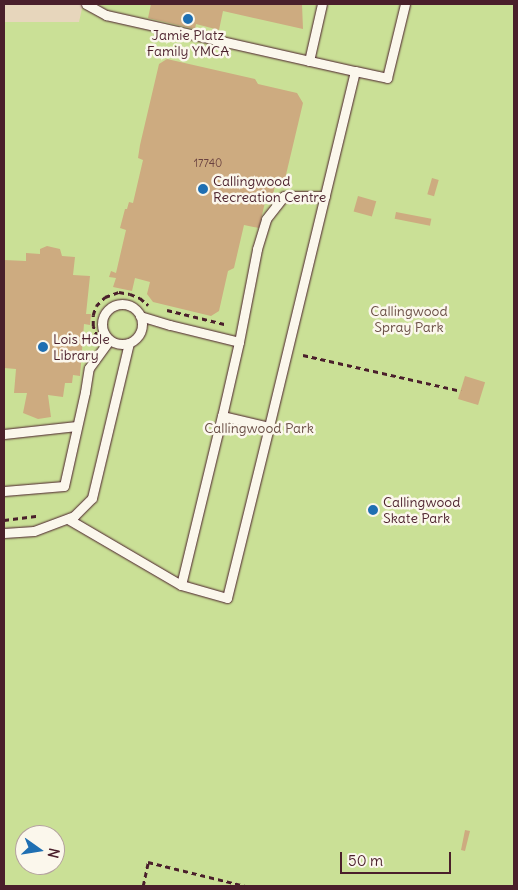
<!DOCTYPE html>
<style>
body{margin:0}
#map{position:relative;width:518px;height:890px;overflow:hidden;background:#f2e8d6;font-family:Delius,sans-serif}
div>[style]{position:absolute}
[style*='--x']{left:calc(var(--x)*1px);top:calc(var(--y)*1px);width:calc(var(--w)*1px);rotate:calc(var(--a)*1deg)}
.built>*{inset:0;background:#e7d6bc;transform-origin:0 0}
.green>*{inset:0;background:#cae096}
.building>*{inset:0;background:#cdab80;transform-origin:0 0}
.path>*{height:2.5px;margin-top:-1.25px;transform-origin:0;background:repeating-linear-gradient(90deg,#4a1f2b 0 5px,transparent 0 9px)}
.roads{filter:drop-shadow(0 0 1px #4a1f2b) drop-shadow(0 0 1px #4a1f2b)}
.service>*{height:9px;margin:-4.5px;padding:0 4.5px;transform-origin:4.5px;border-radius:4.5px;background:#fbf7ec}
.service>.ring{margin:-4.5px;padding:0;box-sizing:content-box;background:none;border:9px solid #fbf7ec;border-radius:50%}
.dots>*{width:14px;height:14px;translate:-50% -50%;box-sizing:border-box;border:2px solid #fbf7ec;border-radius:50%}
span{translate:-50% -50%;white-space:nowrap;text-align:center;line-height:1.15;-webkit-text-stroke:5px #fbf7ec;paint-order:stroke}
.number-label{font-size:11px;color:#6b4240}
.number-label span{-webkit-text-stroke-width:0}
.poi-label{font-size:14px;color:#4a1f2b}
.left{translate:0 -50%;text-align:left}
.park-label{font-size:14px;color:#6a4f46}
.frame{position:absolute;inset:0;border:5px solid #4a1f2b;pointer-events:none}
.north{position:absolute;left:15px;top:825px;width:50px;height:50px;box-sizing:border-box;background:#fbf7ec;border:1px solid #b4a19f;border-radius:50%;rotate:103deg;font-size:14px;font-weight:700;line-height:20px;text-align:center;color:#4a1f2b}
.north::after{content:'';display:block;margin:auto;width:18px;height:22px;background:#1f6fb2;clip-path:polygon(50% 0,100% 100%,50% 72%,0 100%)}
.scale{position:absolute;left:340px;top:852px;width:111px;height:22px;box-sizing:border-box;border:2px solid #4a1f2b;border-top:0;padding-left:6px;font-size:15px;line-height:18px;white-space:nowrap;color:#4a1f2b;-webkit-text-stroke:4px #fbf7ec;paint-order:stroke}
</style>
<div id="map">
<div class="built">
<i style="left:4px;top:4px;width:79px;height:18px"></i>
</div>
<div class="green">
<i style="clip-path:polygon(evenodd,83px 4px,514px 4px,514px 886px,4px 886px,4px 22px,79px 22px,83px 4px,25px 835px,55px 835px,55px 865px,25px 865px,25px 835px)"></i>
</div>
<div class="building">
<i style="clip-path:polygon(151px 4px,302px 4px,303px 29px,223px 11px,219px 30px,196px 24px,195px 29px,148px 18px)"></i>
<i style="clip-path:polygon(167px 59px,255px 79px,258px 84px,297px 93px,303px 103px,285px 179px,277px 177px,272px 199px,266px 198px,259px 228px,244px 225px,234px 268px,228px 271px,219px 311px,211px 316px,153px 302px,147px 294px,150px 282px,135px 278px,132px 291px,113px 287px,116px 278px,109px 277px,111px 271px,116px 273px,126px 230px,120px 228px,125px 209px,127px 209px,129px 202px,133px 203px,143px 160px,138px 158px,140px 145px,159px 64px)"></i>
<i style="left:432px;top:178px;width:7px;height:17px;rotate:16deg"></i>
<i style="left:358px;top:196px;width:19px;height:16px;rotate:16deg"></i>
<i style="left:396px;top:212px;width:36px;height:7px;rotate:11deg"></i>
<i style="clip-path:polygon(47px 246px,60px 249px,62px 256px,75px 257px,73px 275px,90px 276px,86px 314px,91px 314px,90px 325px,84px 324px,80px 376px,73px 375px,72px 383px,65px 383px,63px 397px,48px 395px,51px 417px,38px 419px,23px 413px,27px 393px,14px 393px,16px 369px,4px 368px,4px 260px,26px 261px,26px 253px,40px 254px,40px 249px)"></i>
<i style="left:465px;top:376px;width:21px;height:24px;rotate:17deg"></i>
<i style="clip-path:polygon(465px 830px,470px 831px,465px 851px,461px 850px)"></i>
</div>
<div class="path">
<i style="--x:167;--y:310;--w:59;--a:13.8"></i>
<i style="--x:97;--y:337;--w:12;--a:-110"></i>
<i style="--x:93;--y:326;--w:11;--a:-90"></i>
<i style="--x:93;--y:315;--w:9;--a:-72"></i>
<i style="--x:96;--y:306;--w:13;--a:-45"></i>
<i style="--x:105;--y:297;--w:15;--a:-20"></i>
<i style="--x:119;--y:292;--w:11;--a:10"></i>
<i style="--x:130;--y:294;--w:11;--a:22"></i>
<i style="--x:140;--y:298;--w:11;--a:41"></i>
<i style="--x:303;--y:355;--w:162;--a:12.8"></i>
<i style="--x:4;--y:520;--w:34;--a:-7"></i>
<i style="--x:143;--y:886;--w:25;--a:-78"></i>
<i style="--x:148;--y:862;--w:101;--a:13.8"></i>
</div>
<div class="roads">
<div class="service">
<i style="--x:86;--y:4;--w:23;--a:29"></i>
<i style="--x:106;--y:15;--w:255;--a:12.7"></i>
<i style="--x:355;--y:71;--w:366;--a:103.6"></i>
<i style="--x:269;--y:427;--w:176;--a:103.8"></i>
<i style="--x:227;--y:598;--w:48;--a:-164.2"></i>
<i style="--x:181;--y:585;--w:174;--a:-76.4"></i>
<i style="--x:222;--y:416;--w:48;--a:13.2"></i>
<i style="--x:309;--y:61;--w:58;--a:-77.2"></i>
<i style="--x:355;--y:71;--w:33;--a:12"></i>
<i style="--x:387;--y:78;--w:76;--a:-76.3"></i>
<i class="ring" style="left:102px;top:304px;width:31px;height:31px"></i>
<i style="--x:140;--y:316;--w:31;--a:17"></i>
<i style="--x:170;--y:325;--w:71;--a:13.8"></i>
<i style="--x:239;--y:342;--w:76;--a:102.9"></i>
<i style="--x:239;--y:342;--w:95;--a:-79"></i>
<i style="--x:257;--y:249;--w:31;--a:-73"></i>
<i style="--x:266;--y:219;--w:29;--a:-52"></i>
<i style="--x:284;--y:196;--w:41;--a:0"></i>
<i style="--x:4;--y:434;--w:73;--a:-6.3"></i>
<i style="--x:4;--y:491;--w:60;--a:-4.8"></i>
<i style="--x:64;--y:486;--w:96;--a:-77.4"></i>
<i style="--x:85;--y:392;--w:24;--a:-81"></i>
<i style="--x:89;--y:368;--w:34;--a:-54"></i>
<i style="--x:68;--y:519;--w:131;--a:30.3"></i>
<i style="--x:4;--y:533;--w:30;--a:-4"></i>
<i style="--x:34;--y:531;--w:43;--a:-20.6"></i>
<i style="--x:74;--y:516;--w:25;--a:-45"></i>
<i style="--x:92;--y:498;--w:159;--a:-76.6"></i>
</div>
</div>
<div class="dots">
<i style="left:188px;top:19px;background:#1f6fb2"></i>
<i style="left:203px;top:189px;background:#1f6fb2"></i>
<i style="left:43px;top:347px;background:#1f6fb2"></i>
<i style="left:373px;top:510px;background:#1f6fb2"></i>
</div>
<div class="number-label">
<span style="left:208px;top:163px">17740</span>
</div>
<div class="poi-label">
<span style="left:188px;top:43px">Jamie Platz<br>Family YMCA</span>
<span class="left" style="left:213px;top:189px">Callingwood<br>Recreation Centre</span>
<span class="left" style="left:53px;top:347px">Lois Hole<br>Library</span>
<span class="left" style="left:383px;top:510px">Callingwood<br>Skate Park</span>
</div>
<div class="park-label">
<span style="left:409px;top:319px">Callingwood<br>Spray Park</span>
<span style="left:259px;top:428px">Callingwood Park</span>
</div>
<div class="frame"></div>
<div class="north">N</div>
<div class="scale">50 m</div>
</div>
